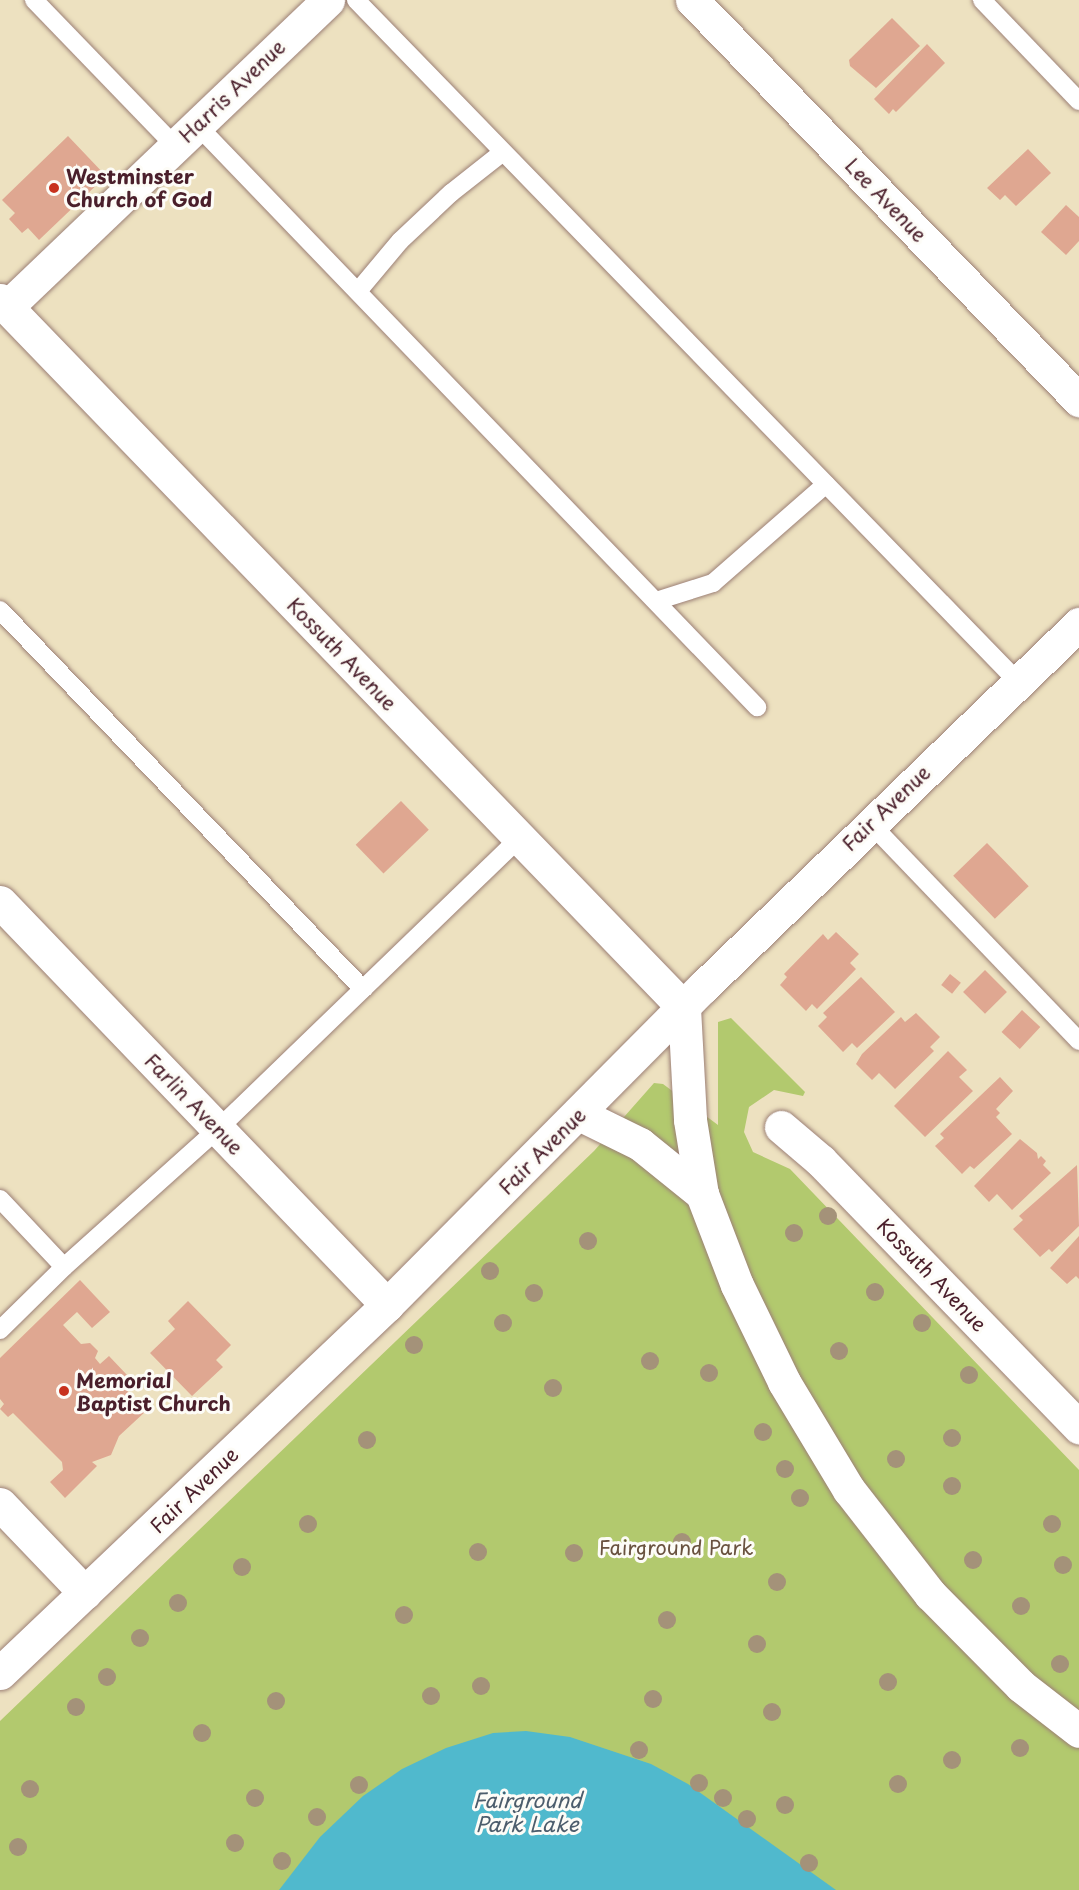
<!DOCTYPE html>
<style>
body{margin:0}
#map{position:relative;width:1079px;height:1890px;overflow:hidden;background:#ede1c0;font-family:"Playpen Sans",sans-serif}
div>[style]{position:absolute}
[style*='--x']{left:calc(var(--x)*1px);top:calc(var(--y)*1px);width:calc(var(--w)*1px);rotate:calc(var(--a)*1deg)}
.green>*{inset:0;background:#b2c96e}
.water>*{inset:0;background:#50b9cd}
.building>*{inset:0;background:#dfa791;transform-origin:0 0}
.roads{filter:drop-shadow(0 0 2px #9c8076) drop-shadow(0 0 2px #9c8076)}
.lane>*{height:18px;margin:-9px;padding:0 9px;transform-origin:9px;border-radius:9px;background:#fff}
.street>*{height:33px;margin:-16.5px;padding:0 16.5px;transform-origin:16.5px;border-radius:16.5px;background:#fff}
.secondary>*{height:33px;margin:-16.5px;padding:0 16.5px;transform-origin:16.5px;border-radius:16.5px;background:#fff}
.trees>*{width:18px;height:18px;margin:-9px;border-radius:50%;background:#a49279}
.dots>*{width:16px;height:16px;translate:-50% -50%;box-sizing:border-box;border:3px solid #fdfcf7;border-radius:50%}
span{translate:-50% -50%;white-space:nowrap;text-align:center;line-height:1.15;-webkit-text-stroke:6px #fdfcf7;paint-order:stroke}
.street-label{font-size:20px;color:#4a1f2b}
.poi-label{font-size:20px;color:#4a1f2b;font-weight:700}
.left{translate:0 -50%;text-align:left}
.park-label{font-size:20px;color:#69523f}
.water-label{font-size:21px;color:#4c5d6c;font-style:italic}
</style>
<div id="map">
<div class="green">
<i style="clip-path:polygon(731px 1018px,805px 1092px,803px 1096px,774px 1090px,749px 1107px,744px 1132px,753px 1152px,790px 1169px,1079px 1470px,1079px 1890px,0 1890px,0 1721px,594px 1151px,654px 1083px,663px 1084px,718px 1125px,718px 1022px)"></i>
</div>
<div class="water">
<i style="clip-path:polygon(526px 1731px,570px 1737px,651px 1764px,688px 1784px,836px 1890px,279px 1890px,320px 1837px,363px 1796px,402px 1769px,446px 1748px,493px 1733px)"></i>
</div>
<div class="building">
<i style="clip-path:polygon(892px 18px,920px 46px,876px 88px,850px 66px,849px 60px)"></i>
<i style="clip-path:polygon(927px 44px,945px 63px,896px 112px,893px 109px,889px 114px,874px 99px)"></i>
<i style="clip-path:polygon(68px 136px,106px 176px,39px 240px,28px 228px,22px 233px,9px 219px,15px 213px,2px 200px)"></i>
<i style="clip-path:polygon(1028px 149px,1051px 173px,1016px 206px,1005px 195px,1000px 200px,987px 188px)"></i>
<i style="clip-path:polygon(1066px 205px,1079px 217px,1079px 241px,1066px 255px,1041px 232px)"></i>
<i style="left:401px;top:801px;width:40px;height:63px;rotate:46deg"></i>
<i style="left:987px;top:843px;width:60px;height:47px;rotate:46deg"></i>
<i style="clip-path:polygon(836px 932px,859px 954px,850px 963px,856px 969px,817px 1009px,812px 1004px,806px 1011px,780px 985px,787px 977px,784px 974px,823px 934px,828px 940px)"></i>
<i style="left:985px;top:970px;width:31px;height:31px;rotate:45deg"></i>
<i style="left:950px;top:974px;width:14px;height:14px;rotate:39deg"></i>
<i style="clip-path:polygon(861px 977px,895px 1012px,857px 1048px,852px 1043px,843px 1052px,818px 1026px,827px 1017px,823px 1013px)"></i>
<i style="left:1022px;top:1010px;width:25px;height:30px;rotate:43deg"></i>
<i style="clip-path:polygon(916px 1013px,940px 1037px,930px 1047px,934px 1051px,895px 1089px,879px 1073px,872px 1080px,856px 1064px,862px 1054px,901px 1017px,905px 1022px)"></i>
<i style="clip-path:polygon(948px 1051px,967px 1070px,959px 1077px,973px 1091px,925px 1137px,894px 1106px)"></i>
<i style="clip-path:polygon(1000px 1077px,1013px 1091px,996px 1109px,1000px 1113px,996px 1117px,1012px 1134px,974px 1169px,970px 1166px,962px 1174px,935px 1146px,944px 1138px,940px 1134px)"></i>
<i style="clip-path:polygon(1020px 1139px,1037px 1153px,1038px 1159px,1041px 1156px,1046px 1161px,1043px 1165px,1051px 1173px,1012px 1210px,997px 1194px,989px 1202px,974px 1186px)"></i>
<i style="clip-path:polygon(1077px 1165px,1079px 1226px,1052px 1252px,1049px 1249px,1040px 1257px,1013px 1229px,1023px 1220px,1019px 1216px)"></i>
<i style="clip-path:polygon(1079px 1236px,1079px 1279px,1076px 1276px,1067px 1284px,1050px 1268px)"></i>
<i style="clip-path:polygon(80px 1280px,110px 1312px,92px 1328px,77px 1312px,63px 1325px,81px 1344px,90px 1343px,98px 1351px,95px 1358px,100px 1364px,109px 1356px,127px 1375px,119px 1382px,146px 1411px,119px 1436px,111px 1455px,92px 1462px,97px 1466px,65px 1498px,50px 1482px,63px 1470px,62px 1462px,13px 1413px,8px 1417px,0 1409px,4px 1404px,0 1399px,0 1358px)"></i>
<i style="clip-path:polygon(188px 1301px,231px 1345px,216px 1360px,223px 1367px,192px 1396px,150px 1353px,175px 1329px,168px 1321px)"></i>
</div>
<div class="roads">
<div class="lane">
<i style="--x:34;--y:0;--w:203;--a:46"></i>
<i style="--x:356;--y:0;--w:950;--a:45.85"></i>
<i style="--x:982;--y:0;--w:140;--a:46.2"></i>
<i style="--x:197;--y:125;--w:808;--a:46.1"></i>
<i style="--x:359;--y:290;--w:64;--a:-50.1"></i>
<i style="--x:400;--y:241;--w:70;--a:-43.3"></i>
<i style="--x:451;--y:193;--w:66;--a:-38.3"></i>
<i style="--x:656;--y:601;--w:60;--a:-17.5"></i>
<i style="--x:713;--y:583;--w:150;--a:-41.2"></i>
<i style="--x:0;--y:610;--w:525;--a:46.24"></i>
<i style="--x:870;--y:823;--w:302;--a:46.2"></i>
<i style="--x:0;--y:1199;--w:93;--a:46.7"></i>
<i style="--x:64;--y:1267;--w:207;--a:-41.9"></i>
<i style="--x:218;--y:1129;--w:420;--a:-44"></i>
<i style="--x:0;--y:1330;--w:90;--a:-44.5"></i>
</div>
<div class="street">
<i style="--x:0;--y:300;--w:984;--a:45.99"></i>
<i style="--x:684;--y:1008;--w:112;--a:86.9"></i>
<i style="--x:690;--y:1120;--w:75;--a:80.8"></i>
<i style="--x:702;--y:1194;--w:97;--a:69"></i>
<i style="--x:737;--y:1285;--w:108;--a:64.1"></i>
<i style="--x:784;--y:1382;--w:126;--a:59"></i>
<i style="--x:849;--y:1490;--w:132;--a:52.1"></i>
<i style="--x:930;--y:1594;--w:129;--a:45.3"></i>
<i style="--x:1021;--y:1686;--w:73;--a:37.8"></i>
<i style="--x:7;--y:307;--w:444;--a:-43.7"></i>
<i style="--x:0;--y:902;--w:559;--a:46.16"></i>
<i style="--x:579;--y:1114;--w:68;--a:26.2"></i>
<i style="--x:640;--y:1144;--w:80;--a:38.9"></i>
<i style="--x:781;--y:1127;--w:52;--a:40.4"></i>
<i style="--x:821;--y:1161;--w:371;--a:45.9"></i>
<i style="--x:0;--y:1504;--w:123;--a:46.3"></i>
</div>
<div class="secondary">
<i style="--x:692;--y:0;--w:557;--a:45.95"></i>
<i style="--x:0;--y:1673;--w:534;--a:-43.56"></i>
<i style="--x:387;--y:1305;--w:448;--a:-45.2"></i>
<i style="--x:703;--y:987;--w:523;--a:-43.99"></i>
</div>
</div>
<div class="trees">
<i style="left:828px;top:1216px"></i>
<i style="left:794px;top:1233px"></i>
<i style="left:588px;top:1241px"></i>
<i style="left:490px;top:1271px"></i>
<i style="left:875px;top:1292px"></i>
<i style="left:534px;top:1293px"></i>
<i style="left:503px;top:1323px"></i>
<i style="left:922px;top:1323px"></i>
<i style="left:414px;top:1345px"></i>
<i style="left:839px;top:1351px"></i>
<i style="left:650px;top:1361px"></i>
<i style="left:709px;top:1373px"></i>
<i style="left:969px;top:1375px"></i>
<i style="left:553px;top:1388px"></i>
<i style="left:763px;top:1432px"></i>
<i style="left:952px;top:1438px"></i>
<i style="left:367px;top:1440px"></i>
<i style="left:896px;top:1459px"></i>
<i style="left:785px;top:1469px"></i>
<i style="left:952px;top:1486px"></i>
<i style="left:800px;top:1498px"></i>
<i style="left:308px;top:1524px"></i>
<i style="left:1052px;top:1524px"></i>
<i style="left:682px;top:1542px"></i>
<i style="left:478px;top:1552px"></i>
<i style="left:574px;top:1553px"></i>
<i style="left:973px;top:1560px"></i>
<i style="left:1063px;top:1565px"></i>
<i style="left:242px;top:1567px"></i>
<i style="left:777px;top:1582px"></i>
<i style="left:178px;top:1603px"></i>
<i style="left:1021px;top:1606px"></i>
<i style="left:404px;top:1615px"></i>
<i style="left:667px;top:1620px"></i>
<i style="left:140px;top:1638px"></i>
<i style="left:757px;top:1644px"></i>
<i style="left:1060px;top:1664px"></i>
<i style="left:107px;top:1677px"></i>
<i style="left:888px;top:1682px"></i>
<i style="left:481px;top:1686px"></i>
<i style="left:431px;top:1696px"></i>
<i style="left:653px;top:1699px"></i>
<i style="left:276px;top:1701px"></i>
<i style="left:76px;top:1707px"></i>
<i style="left:772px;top:1712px"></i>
<i style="left:202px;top:1733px"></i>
<i style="left:1020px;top:1748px"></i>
<i style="left:639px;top:1750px"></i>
<i style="left:952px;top:1760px"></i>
<i style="left:699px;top:1783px"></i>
<i style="left:898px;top:1784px"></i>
<i style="left:359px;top:1785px"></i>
<i style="left:30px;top:1789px"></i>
<i style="left:255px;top:1798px"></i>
<i style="left:723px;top:1798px"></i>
<i style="left:785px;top:1805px"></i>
<i style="left:317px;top:1817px"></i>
<i style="left:747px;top:1819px"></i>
<i style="left:235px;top:1843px"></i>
<i style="left:18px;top:1847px"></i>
<i style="left:282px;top:1861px"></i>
<i style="left:809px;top:1863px"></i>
</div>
<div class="dots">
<i style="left:54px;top:188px;background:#c8321e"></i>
<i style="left:64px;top:1391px;background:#c8321e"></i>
</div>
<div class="street-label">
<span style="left:232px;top:91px;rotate:-44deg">Harris Avenue</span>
<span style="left:886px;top:200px;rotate:46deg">Lee Avenue</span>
<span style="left:342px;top:654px;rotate:46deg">Kossuth Avenue</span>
<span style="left:886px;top:808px;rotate:-44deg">Fair Avenue</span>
<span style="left:194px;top:1104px;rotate:46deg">Farlin Avenue</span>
<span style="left:542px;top:1151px;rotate:-45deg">Fair Avenue</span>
<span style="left:932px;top:1275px;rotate:46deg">Kossuth Avenue</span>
<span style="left:194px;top:1490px;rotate:-44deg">Fair Avenue</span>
</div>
<div class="poi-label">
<span class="left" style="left:66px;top:188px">Westminster<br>Church of God</span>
<span class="left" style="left:76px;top:1392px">Memorial<br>Baptist Church</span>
</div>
<div class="park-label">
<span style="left:676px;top:1547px">Fairground Park</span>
</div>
<div class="water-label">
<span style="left:527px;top:1811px">Fairground<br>Park Lake</span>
</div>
</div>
